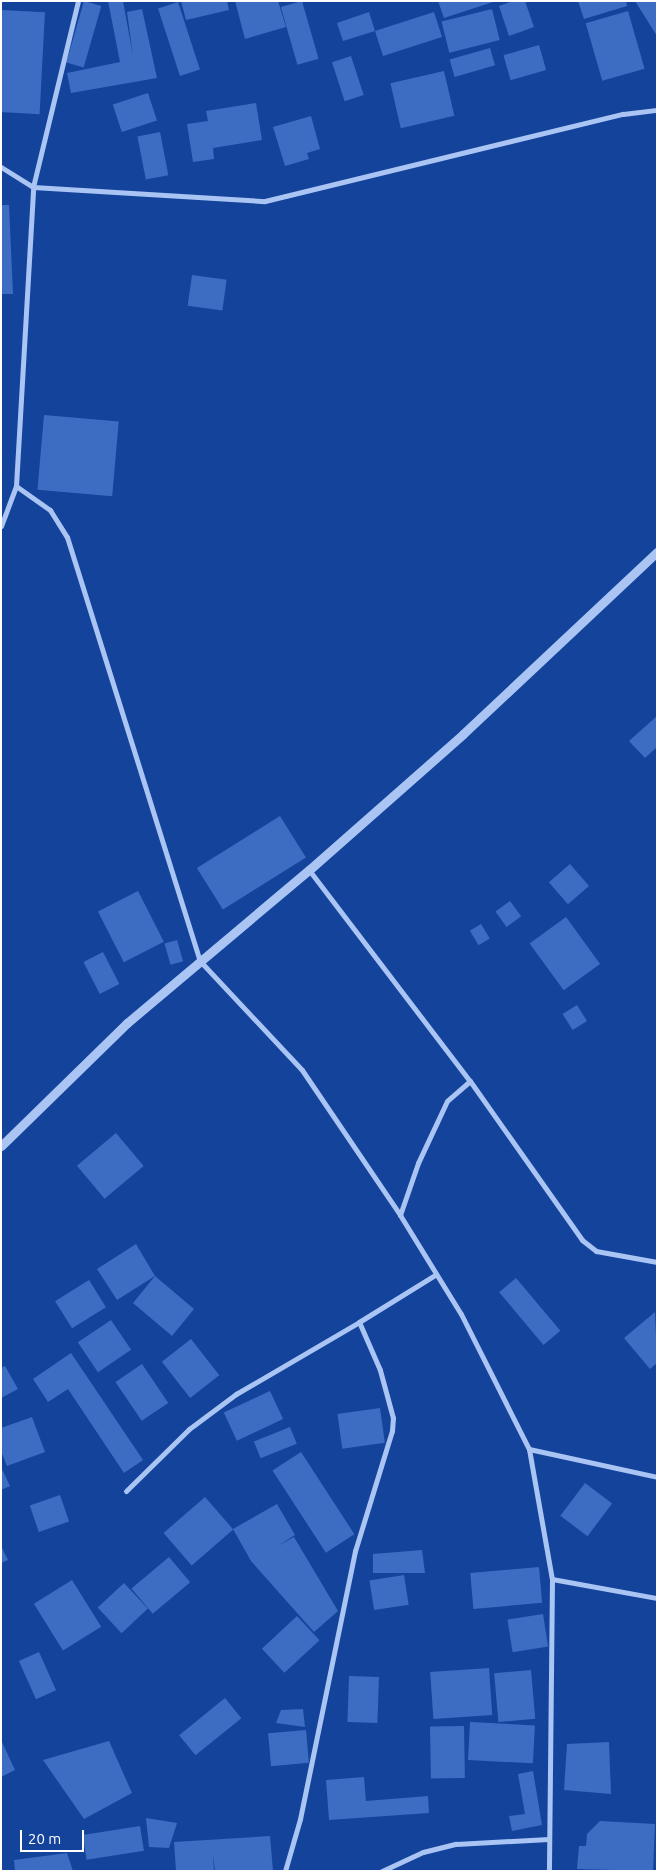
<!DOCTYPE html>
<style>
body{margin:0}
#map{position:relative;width:658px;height:1872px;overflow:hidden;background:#14439c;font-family:Ubuntu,sans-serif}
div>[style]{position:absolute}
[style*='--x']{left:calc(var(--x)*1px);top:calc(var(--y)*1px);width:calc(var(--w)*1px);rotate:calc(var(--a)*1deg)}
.building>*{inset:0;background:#3d6cc3;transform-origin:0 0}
.minor>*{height:5px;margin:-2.5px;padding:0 2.5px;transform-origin:2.5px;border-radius:2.5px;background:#aac5f3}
.tertiary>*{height:9px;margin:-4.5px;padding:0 4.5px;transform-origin:4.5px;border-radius:4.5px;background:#aac5f3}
span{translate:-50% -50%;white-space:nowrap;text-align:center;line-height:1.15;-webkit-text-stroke:5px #14439c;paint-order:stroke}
.frame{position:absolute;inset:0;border:2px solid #fff;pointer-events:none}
.scale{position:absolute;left:20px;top:1830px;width:64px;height:22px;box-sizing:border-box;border:2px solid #fff;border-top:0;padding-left:6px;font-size:15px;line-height:18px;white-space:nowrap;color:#fff;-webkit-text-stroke:4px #14439c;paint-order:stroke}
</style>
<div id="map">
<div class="building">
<i style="left:84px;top:1px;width:18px;height:64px;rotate:16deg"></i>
<i style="clip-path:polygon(108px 1px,123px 1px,133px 56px,127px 12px,142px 9px,157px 78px,71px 93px,67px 73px,120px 62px)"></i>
<i style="clip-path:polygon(181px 1px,227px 1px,229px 10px,186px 20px)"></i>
<i style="clip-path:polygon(235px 1px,278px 1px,286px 27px,245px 39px)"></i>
<i style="left:302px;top:1px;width:60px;height:22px;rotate:74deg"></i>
<i style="clip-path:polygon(438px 1px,493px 1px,493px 2px,444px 18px)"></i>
<i style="clip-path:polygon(513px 1px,525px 1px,534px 27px,509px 36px,499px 6px)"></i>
<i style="clip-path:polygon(578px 1px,626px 1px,627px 6px,584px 19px)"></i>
<i style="clip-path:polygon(635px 1px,657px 1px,657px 36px)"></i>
<i style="left:178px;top:2px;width:71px;height:21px;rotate:72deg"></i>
<i style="left:492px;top:9px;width:32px;height:52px;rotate:76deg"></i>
<i style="left:1px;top:10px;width:44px;height:102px;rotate:3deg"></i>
<i style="left:628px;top:11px;width:60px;height:44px;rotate:74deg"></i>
<i style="clip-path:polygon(369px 12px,375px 31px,434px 12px,442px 37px,383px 56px,375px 31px,343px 41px,337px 23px)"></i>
<i style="left:539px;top:45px;width:26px;height:37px;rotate:74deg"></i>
<i style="left:490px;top:48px;width:18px;height:42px;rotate:74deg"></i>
<i style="left:351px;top:56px;width:41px;height:20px;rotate:72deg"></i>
<i style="left:444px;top:71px;width:46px;height:55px;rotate:77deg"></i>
<i style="left:148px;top:93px;width:29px;height:37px;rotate:72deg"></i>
<i style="clip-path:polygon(256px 103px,262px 140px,213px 148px,214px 159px,193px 162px,187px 124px,208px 121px,206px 111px)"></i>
<i style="clip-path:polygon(311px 116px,320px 149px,307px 153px,309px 159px,285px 166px,273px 127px)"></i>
<i style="left:160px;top:132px;width:44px;height:23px;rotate:79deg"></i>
<i style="clip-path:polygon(1px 205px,9px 205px,13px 294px,1px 294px)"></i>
<i style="left:192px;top:275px;width:35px;height:31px;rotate:8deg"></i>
<i style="left:44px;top:415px;width:75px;height:75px;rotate:5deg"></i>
<i style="clip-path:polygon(657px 716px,657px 747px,645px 758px,629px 741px)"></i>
<i style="left:280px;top:816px;width:49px;height:98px;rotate:58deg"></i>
<i style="left:570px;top:864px;width:29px;height:28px;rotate:49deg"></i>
<i style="left:138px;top:891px;width:57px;height:45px;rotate:63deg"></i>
<i style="left:510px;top:901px;width:19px;height:18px;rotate:54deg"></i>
<i style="left:566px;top:917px;width:58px;height:45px;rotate:54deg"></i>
<i style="left:481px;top:924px;width:17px;height:13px;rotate:59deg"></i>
<i style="left:177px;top:940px;width:22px;height:13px;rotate:74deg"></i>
<i style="left:103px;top:952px;width:36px;height:22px;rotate:63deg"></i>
<i style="left:577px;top:1005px;width:19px;height:17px;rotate:58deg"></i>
<i style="left:116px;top:1133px;width:43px;height:51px;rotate:50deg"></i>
<i style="clip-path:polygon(136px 1244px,155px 1276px,194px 1309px,172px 1336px,133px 1303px,155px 1276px,117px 1300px,97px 1269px)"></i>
<i style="left:516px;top:1278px;width:69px;height:22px;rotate:50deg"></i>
<i style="left:89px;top:1280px;width:32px;height:40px;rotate:58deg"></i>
<i style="clip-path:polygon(655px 1312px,657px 1363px,650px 1369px,624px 1338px)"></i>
<i style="left:111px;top:1320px;width:36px;height:40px;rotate:56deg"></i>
<i style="left:191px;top:1339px;width:46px;height:37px;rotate:52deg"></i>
<i style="clip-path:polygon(71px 1353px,143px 1460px,124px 1473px,68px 1389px,48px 1402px,33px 1379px)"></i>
<i style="left:142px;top:1364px;width:47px;height:32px;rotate:56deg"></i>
<i style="clip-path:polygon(5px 1366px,18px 1389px,1px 1398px,1px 1368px)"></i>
<i style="left:270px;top:1391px;width:31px;height:51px;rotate:65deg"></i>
<i style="left:380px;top:1408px;width:35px;height:43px;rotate:82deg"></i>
<i style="clip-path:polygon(32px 1417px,45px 1452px,7px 1466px,1px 1451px,1px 1428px)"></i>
<i style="left:290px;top:1427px;width:18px;height:39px;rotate:68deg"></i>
<i style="left:301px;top:1452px;width:98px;height:34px;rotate:57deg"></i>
<i style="clip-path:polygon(1px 1467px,10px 1486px,1px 1490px)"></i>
<i style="left:585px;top:1483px;width:34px;height:41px;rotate:37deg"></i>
<i style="left:60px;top:1495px;width:28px;height:32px;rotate:71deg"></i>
<i style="left:205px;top:1497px;width:43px;height:55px;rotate:49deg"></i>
<i style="clip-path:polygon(277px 1504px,295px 1535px,278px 1546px,294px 1537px,338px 1611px,314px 1632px,251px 1561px,233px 1529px)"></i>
<i style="clip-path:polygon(1px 1546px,8px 1560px,1px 1563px)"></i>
<i style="clip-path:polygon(422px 1550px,425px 1573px,373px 1573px,373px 1554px)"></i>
<i style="left:169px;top:1557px;width:33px;height:49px;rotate:50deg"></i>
<i style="left:539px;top:1567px;width:36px;height:69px;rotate:85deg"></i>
<i style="left:404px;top:1575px;width:30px;height:35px;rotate:81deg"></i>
<i style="left:72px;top:1580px;width:55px;height:45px;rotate:58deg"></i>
<i style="left:124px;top:1583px;width:35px;height:36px;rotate:47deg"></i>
<i style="left:543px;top:1614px;width:33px;height:36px;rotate:81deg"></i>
<i style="left:297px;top:1616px;width:33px;height:48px;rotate:47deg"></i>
<i style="left:39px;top:1652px;width:42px;height:22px;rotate:66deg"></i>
<i style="left:489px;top:1668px;width:47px;height:59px;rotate:86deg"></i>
<i style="left:531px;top:1670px;width:49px;height:37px;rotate:85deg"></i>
<i style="left:349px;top:1676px;width:30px;height:46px;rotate:2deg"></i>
<i style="left:225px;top:1698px;width:26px;height:59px;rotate:51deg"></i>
<i style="clip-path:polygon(303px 1709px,305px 1727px,276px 1723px,281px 1710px)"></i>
<i style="left:470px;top:1722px;width:65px;height:38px;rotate:3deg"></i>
<i style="left:464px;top:1726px;width:52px;height:34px;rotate:89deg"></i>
<i style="left:306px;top:1730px;width:33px;height:38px;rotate:85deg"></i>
<i style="clip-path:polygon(1px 1740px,15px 1770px,1px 1777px)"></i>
<i style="clip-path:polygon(109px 1741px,132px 1793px,84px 1819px,43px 1760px)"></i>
<i style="clip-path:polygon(609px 1742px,611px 1794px,564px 1790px,567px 1744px)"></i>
<i style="clip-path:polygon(533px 1771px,542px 1825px,512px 1831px,509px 1816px,525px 1814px,518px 1774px)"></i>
<i style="clip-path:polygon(364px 1777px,366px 1801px,428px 1796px,429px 1813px,329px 1820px,326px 1780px)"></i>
<i style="clip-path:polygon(146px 1818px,177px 1823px,169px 1848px,149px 1847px)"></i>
<i style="clip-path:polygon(600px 1821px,655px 1824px,653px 1871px,577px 1869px,579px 1846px,586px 1846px,587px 1834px)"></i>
<i style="left:140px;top:1826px;width:25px;height:58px;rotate:81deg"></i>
<i style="clip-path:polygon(270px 1836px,273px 1871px,215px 1871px,213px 1854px,214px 1871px,176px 1871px,174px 1842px)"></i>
<i style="clip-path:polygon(67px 1853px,73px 1871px,15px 1871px,14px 1860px)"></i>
</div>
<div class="minor">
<i style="--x:1;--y:167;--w:38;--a:32"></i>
<i style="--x:33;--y:187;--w:232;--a:3.5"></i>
<i style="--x:265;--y:201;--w:368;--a:-13.7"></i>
<i style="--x:623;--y:114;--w:34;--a:-7"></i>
<i style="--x:16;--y:486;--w:42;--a:35.2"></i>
<i style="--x:50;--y:510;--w:32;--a:58"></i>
<i style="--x:67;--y:537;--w:444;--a:72.6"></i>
<i style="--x:200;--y:961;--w:149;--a:46.9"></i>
<i style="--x:302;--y:1070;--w:175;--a:55.9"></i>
<i style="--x:1;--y:526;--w:43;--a:-69.4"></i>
<i style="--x:16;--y:486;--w:299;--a:-86.7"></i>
<i style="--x:33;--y:187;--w:191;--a:-76.4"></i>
<i style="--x:309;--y:870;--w:265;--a:52.7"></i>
<i style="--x:470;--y:1081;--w:30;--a:139"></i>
<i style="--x:447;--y:1101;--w:68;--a:115.1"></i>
<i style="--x:418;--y:1163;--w:55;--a:109.1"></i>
<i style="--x:400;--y:1215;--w:116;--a:58.4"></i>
<i style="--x:461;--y:1314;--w:151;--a:63.3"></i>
<i style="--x:529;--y:1449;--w:131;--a:12.3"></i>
<i style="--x:470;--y:1081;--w:194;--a:54.8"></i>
<i style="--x:582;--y:1240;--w:18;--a:38"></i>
<i style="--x:596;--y:1251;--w:62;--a:10.2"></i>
<i style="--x:529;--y:1449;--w:132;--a:80"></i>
<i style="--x:552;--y:1579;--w:292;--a:90.6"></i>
<i style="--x:126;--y:1491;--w:88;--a:-44.5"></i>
<i style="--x:189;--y:1429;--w:59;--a:-36.7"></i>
<i style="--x:236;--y:1394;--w:143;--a:-30.3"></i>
<i style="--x:552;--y:1579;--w:107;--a:10.3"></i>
<i style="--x:285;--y:1871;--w:54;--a:-73.9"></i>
<i style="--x:300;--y:1819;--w:274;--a:-78.4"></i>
<i style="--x:355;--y:1551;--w:126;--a:-72.9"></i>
<i style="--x:392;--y:1431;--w:13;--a:-86"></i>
<i style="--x:393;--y:1418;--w:50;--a:-105.2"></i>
<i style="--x:380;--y:1370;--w:52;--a:-113.6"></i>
<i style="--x:359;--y:1322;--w:89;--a:-31.7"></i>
<i style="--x:382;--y:1871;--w:45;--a:-24.9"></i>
<i style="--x:423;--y:1852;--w:34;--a:-14"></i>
<i style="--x:456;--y:1844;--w:93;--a:-3.1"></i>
</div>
<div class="tertiary">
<i style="--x:1;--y:1146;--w:176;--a:-44.3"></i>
<i style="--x:127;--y:1023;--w:238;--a:-40.1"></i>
<i style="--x:309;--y:870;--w:205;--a:-41.4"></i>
<i style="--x:463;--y:734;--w:266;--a:-43.2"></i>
</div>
<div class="frame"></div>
<div class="scale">20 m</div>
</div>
